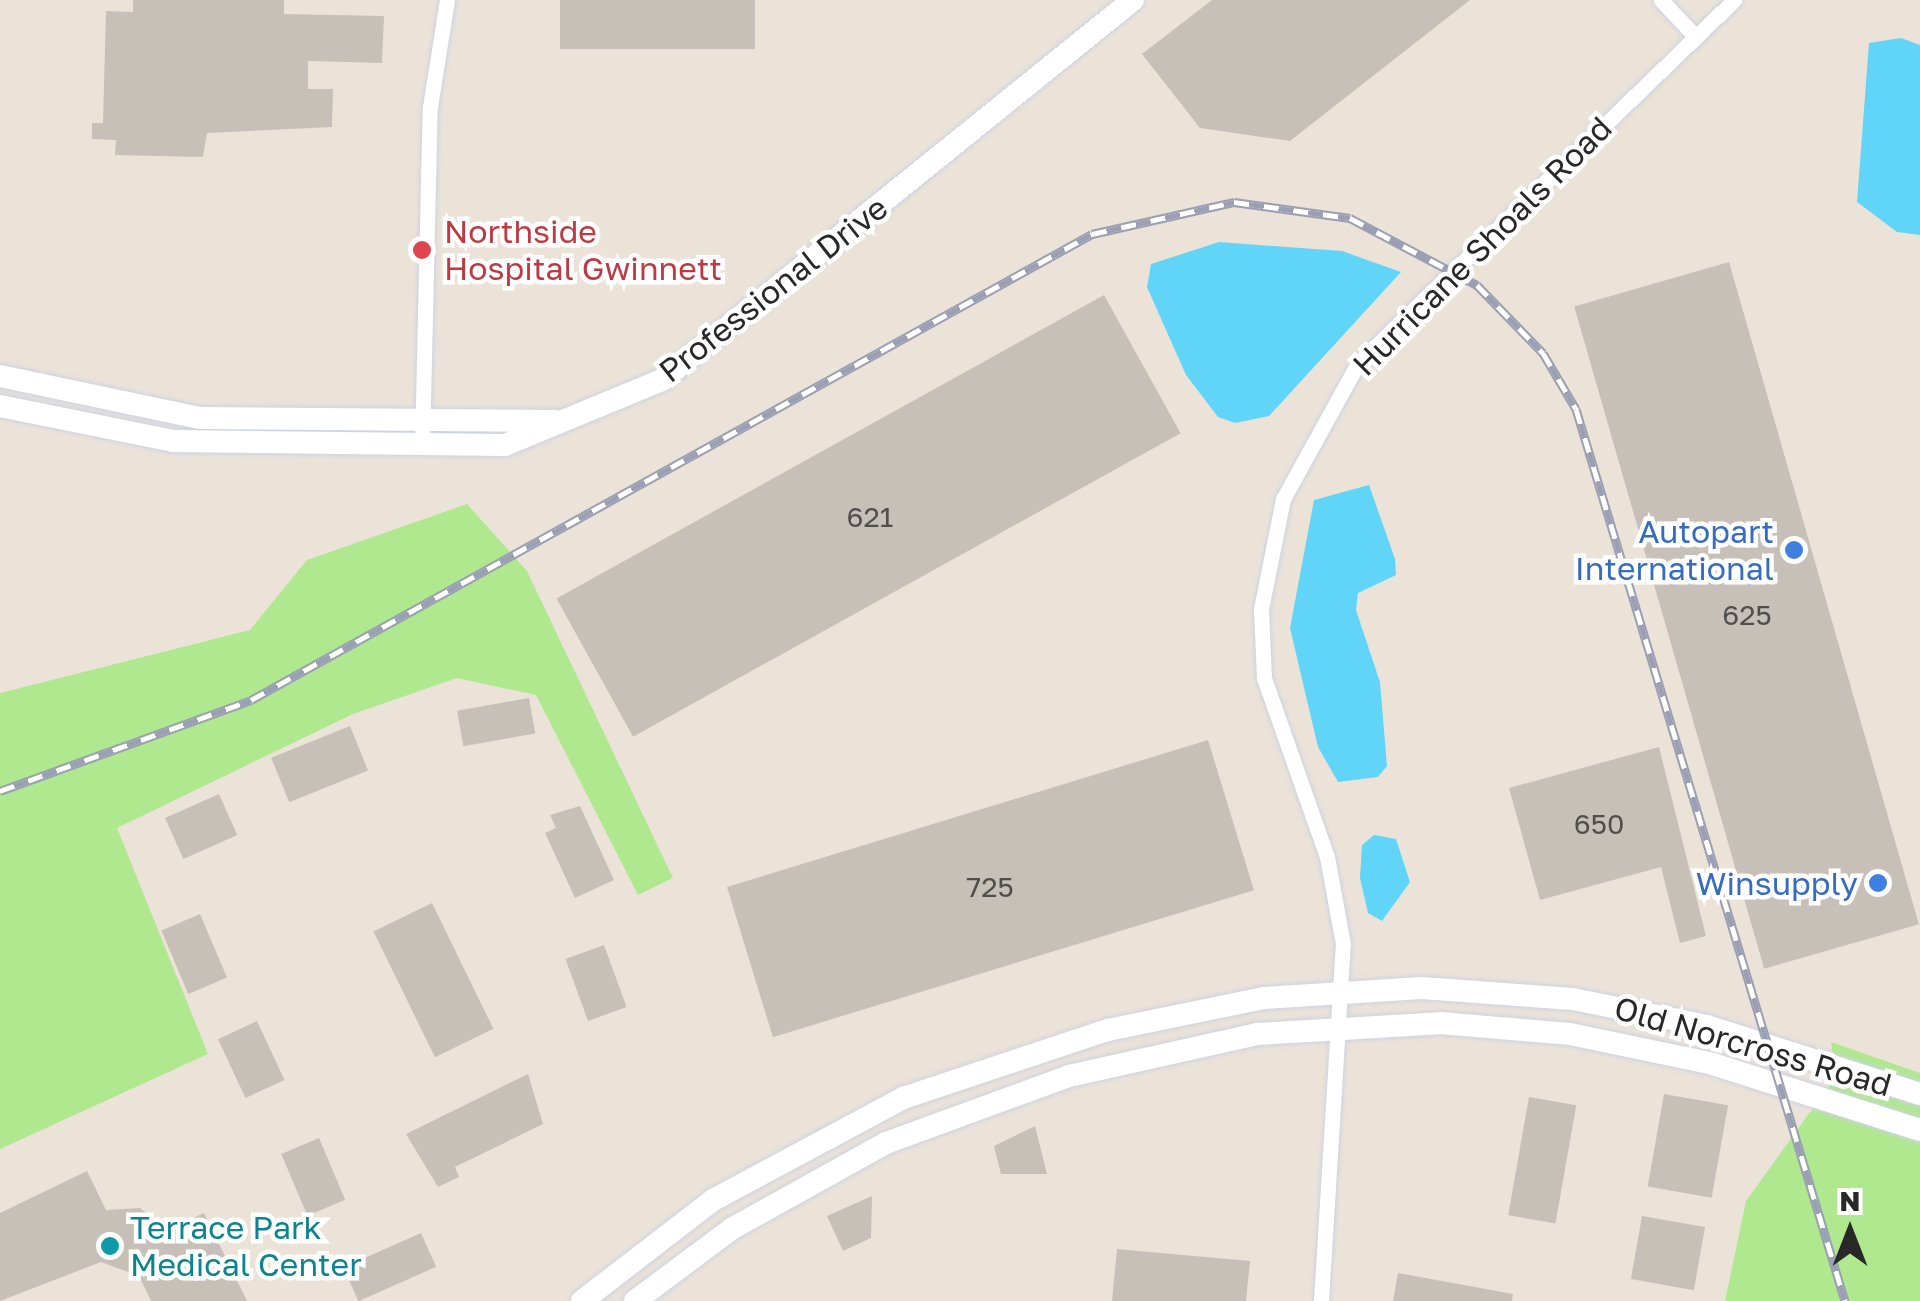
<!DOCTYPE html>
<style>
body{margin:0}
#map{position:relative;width:1920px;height:1301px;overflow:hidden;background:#ece3d8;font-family:"Golos Text",sans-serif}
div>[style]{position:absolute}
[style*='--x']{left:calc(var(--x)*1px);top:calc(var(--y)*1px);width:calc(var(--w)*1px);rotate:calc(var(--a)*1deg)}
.green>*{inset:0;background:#b0e88f}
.water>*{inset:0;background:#61d5f8}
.building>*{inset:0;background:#c7c0b8;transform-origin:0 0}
.roads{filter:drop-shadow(0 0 2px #cdd2e3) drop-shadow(0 0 2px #cdd2e3)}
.street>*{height:15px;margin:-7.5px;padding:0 7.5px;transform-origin:7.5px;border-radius:7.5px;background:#fff}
.secondary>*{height:22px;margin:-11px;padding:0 11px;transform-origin:11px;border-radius:11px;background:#fff}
.rail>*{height:9px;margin-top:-4.5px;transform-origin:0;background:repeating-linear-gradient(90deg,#fff 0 15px,#9b9fb4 0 30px);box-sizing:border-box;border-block:2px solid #9b9fb4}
.dots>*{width:28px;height:28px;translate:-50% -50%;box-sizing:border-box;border:5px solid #fff;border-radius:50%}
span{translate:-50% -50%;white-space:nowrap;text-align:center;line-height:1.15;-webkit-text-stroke:9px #fff;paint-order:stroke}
.number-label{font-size:28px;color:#504e4c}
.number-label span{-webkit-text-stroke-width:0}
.health-label{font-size:32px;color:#be3a42}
.left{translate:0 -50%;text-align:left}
.street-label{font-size:32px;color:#282828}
.shop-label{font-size:32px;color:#366cbe}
.right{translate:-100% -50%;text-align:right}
.culture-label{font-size:32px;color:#0d838f}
.north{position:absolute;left:1800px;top:1181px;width:100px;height:100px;-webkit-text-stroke:8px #fff;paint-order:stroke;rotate:0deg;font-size:28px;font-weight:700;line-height:40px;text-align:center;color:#282828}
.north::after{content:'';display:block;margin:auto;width:35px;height:45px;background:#282828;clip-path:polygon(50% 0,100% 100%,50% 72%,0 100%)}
</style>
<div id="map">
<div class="green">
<i style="clip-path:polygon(467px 504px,527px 571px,673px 878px,638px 895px,536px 695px,457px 678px,353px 714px,117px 828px,208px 1054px,0 1149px,0 693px,250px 630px,307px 560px)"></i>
<i style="clip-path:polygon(1831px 1042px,1920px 1073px,1920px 1301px,1725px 1301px,1746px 1201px,1836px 1076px)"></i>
</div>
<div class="water">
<i style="clip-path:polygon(1901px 38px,1920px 45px,1920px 235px,1897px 232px,1857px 202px,1869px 43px)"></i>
<i style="clip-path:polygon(1219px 242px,1342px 251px,1401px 272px,1269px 416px,1235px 423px,1218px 417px,1186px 375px,1147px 287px,1151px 264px)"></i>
<i style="clip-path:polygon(1369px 485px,1395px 559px,1396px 575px,1358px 593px,1356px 610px,1380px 682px,1387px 766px,1378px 777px,1338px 782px,1318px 747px,1290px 628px,1314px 500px)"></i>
<i style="clip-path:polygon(1374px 835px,1396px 839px,1410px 882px,1382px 921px,1368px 913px,1360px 878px,1362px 845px)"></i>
</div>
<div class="building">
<i style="clip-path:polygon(133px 0,284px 0,284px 14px,384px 16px,382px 63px,308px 61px,308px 89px,333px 89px,332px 127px,207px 133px,203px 157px,115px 155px,116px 140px,92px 139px,92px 123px,103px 123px,106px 11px,133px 12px)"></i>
<i style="left:560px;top:0;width:195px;height:49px"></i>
<i style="clip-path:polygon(1212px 0,1470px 0,1290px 141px,1200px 128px,1142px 54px)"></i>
<i style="left:1729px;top:262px;width:689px;height:161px;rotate:74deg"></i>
<i style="left:1104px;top:295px;width:158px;height:626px;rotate:61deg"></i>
<i style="left:529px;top:698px;width:36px;height:73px;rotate:80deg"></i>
<i style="left:350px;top:726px;width:48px;height:85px;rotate:68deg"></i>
<i style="left:1208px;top:740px;width:157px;height:503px;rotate:73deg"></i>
<i style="clip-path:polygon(1659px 747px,1706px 936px,1680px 943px,1661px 867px,1540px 900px,1509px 788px)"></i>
<i style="left:219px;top:794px;width:45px;height:59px;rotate:66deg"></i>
<i style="clip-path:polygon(580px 806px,614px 880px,575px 898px,545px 833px,556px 828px,550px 815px)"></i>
<i style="left:432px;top:903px;width:140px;height:65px;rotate:64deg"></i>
<i style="left:200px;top:914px;width:69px;height:42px;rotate:67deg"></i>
<i style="left:604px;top:945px;width:66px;height:41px;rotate:70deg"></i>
<i style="left:257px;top:1021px;width:65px;height:43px;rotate:65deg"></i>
<i style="clip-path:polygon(528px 1074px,543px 1124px,455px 1167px,459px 1177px,438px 1187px,406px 1134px)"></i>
<i style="left:1664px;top:1094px;width:65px;height:94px;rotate:10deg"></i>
<i style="left:1529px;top:1097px;width:48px;height:120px;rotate:10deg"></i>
<i style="clip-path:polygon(1035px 1126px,1047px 1174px,1001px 1174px,994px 1146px)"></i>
<i style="left:319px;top:1138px;width:67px;height:41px;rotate:67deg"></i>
<i style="clip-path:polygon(87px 1171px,106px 1210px,140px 1208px,168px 1230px,204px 1213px,247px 1301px,151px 1301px,139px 1276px,101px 1262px,0 1301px,0 1213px)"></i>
<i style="clip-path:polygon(872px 1196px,871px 1238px,843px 1251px,827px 1216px)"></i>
<i style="left:1642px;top:1216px;width:64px;height:64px;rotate:10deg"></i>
<i style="left:421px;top:1233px;width:37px;height:85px;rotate:66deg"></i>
<i style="clip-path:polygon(1117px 1249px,1250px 1261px,1246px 1301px,1112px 1301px)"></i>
<i style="clip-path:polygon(1398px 1273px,1513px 1294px,1512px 1301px,1393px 1301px)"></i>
</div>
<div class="roads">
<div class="street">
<i style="--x:1661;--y:0;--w:51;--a:46.6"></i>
<i style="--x:422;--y:447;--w:340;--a:-88.7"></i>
<i style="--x:430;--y:107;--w:108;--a:-81"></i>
<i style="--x:1321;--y:1301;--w:358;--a:-86.5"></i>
<i style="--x:1343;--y:944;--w:88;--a:-100.4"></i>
<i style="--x:1327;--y:857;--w:190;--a:-109.4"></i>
<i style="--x:1264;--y:678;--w:69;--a:-92.5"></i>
<i style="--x:1261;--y:609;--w:112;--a:-78.7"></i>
<i style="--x:1283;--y:499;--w:155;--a:-61.1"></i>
<i style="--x:1358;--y:363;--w:523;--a:-43.99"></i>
</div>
<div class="secondary">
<i style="--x:0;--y:376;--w:204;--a:11.9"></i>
<i style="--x:200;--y:418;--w:355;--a:0.5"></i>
<i style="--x:0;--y:406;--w:177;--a:11.4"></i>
<i style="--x:173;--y:441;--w:332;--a:0.7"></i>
<i style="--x:505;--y:445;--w:170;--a:-22.5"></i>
<i style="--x:662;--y:380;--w:605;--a:-38.9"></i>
<i style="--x:582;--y:1301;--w:165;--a:-37.6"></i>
<i style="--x:713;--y:1200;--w:216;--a:-28.2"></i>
<i style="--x:903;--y:1098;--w:216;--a:-18.4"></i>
<i style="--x:1108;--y:1030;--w:159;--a:-11.6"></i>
<i style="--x:1264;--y:998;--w:158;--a:-3.6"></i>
<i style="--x:1422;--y:988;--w:151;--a:4.2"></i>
<i style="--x:1573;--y:999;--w:137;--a:11.4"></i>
<i style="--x:1707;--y:1026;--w:224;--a:17.7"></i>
<i style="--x:635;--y:1301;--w:122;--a:-36.7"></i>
<i style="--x:733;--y:1228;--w:175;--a:-29.1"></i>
<i style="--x:886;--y:1143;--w:195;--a:-20.1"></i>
<i style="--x:1069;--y:1076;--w:193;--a:-12.6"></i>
<i style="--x:1257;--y:1034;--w:183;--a:-3.4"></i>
<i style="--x:1440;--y:1023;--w:130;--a:4.8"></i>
<i style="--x:1570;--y:1034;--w:146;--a:11.8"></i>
<i style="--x:1713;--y:1064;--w:217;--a:17.7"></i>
</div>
</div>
<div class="rail">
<i style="--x:0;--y:791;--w:267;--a:-19.9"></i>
<i style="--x:251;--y:700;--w:961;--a:-28.99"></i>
<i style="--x:1092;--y:234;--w:146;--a:-12.7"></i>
<i style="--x:1234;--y:202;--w:117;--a:7.9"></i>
<i style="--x:1350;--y:218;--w:144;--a:27.8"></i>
<i style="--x:1477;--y:285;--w:95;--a:45.9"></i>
<i style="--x:1543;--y:353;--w:65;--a:59.5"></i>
<i style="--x:1576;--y:409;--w:932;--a:73.22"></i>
</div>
<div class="dots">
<i style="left:422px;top:250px;background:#e0444e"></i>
<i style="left:1794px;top:550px;background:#3f7fe0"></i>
<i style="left:1878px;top:883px;background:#3f7fe0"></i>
<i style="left:110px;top:1246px;background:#0f9aa8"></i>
</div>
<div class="number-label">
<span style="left:870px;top:517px">621</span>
<span style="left:1747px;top:615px">625</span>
<span style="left:1599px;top:824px">650</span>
<span style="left:990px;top:887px">725</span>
</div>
<div class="health-label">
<span class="left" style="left:444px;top:250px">Northside<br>Hospital Gwinnett</span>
</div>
<div class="street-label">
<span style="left:1482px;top:246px;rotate:-45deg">Hurricane Shoals Road</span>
<span style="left:773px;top:289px;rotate:-38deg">Professional Drive</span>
<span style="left:1753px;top:1046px;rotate:16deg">Old Norcross Road</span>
</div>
<div class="shop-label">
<span class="right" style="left:1774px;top:550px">Autopart<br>International</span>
<span class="right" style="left:1858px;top:883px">Winsupply</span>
</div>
<div class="culture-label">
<span class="left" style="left:130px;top:1246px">Terrace Park<br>Medical Center</span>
</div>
<div class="north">N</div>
</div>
